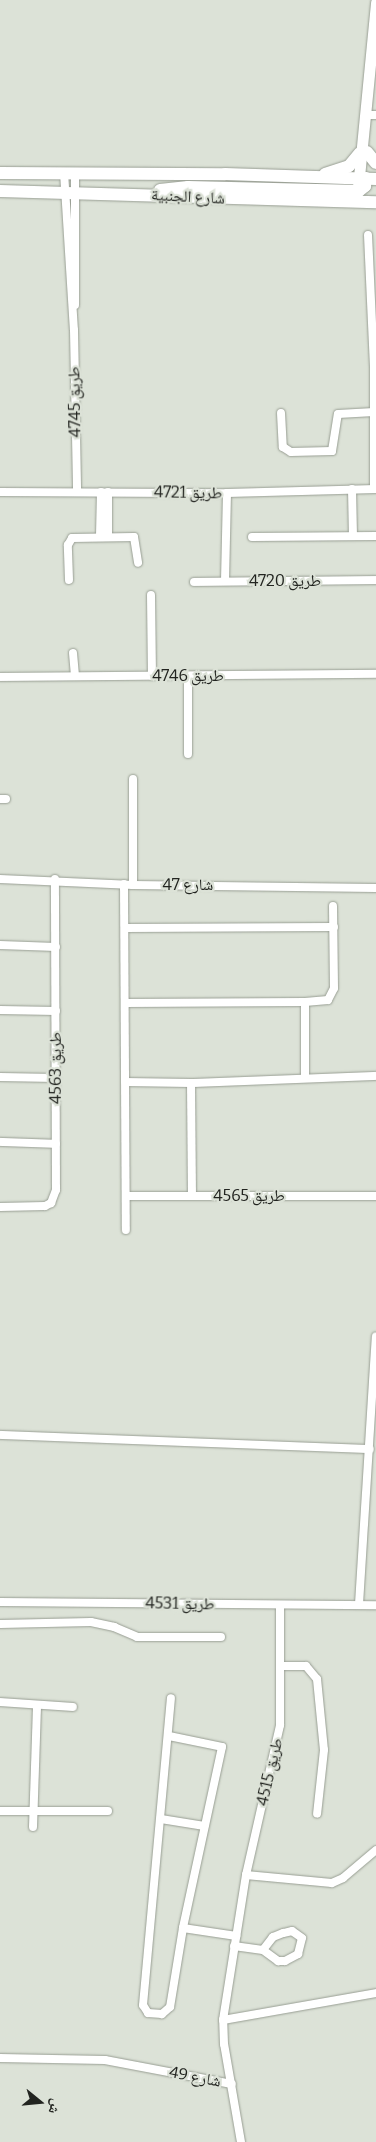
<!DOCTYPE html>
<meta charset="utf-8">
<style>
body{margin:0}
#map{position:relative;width:376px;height:2142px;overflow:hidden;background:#dce2d7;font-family:Bitter,"Noto Naskh Arabic",serif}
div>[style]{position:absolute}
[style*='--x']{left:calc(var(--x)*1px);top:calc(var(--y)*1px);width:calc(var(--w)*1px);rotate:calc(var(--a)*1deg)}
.roads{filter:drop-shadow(0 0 1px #989e93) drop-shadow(0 0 1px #989e93)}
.street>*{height:8px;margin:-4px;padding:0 4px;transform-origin:4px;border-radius:4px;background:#fff}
.secondary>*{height:11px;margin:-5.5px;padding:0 5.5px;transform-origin:5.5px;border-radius:5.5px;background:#fff}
.primary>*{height:12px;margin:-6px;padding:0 6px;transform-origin:6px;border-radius:6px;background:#fff}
span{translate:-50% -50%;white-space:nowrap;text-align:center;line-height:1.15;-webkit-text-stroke:4.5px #dce2d7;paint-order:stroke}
.street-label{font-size:16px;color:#222420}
.north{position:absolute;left:15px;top:2077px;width:50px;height:50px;-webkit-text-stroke:4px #dce2d7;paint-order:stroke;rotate:107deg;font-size:14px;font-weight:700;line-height:20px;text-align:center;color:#222420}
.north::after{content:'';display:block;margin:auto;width:18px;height:22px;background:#222420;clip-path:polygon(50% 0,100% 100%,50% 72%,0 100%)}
</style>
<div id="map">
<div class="roads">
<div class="street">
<i style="--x:366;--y:115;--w:10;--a:0"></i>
<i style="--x:64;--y:172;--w:158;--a:86.4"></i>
<i style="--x:74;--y:330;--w:161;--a:88.9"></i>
<i style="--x:75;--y:172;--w:133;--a:90"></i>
<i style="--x:368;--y:235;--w:134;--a:87.4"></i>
<i style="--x:374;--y:369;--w:120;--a:90"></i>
<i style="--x:281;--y:413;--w:34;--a:87"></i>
<i style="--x:283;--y:447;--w:9;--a:32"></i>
<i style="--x:291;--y:452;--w:41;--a:-1.4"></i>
<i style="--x:332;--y:451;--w:37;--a:-81"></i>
<i style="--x:338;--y:414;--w:36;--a:-3"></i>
<i style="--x:352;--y:489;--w:47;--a:88.8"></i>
<i style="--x:0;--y:492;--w:227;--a:0.3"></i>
<i style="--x:227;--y:493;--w:149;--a:-1.5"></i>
<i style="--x:100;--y:536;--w:44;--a:-88.7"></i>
<i style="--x:108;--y:536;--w:44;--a:-90"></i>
<i style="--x:252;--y:537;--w:124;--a:-0.5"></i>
<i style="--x:69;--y:580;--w:35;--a:-92"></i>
<i style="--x:68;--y:545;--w:8;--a:-60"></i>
<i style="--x:72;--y:538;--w:62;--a:-0.9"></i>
<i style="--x:134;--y:537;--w:26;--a:81"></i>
<i style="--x:225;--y:581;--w:88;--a:-88.7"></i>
<i style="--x:194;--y:582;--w:182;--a:-0.6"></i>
<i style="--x:151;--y:595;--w:81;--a:89.3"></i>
<i style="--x:73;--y:653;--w:23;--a:85"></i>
<i style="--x:0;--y:677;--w:376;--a:-0.5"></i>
<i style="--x:188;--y:754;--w:78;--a:-90"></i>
<i style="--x:133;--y:779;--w:106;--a:90"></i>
<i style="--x:0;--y:799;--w:6;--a:0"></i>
<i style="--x:0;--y:879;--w:133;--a:2.6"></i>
<i style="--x:133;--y:885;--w:243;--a:0.7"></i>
<i style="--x:124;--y:884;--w:346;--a:89.7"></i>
<i style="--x:125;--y:928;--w:209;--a:-0.3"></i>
<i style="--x:0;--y:945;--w:56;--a:2"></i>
<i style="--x:125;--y:1003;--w:180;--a:-0.3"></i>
<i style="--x:0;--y:1010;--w:56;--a:1"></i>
<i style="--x:0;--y:1077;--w:56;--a:1"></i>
<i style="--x:305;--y:1077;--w:75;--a:-90"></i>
<i style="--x:305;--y:1002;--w:23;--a:-5"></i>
<i style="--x:328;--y:1000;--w:13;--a:-63"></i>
<i style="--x:334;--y:988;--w:82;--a:-90.7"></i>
<i style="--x:125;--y:1082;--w:66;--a:0.9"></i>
<i style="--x:191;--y:1083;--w:185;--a:-2.2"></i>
<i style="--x:191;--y:1083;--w:113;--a:89.5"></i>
<i style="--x:0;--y:1142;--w:56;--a:2"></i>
<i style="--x:126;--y:1196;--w:250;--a:0"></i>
<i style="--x:0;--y:1207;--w:45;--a:-1.3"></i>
<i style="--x:45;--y:1206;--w:7;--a:-27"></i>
<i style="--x:51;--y:1203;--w:14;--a:-69"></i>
<i style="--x:56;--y:1190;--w:311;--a:-90.2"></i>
<i style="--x:0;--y:1435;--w:370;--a:2.2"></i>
<i style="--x:0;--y:1602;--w:376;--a:0.5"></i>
<i style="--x:359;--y:1604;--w:268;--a:-86.4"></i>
<i style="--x:0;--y:1624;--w:91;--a:-1.3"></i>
<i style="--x:91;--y:1622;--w:24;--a:12"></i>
<i style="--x:114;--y:1627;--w:25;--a:23"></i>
<i style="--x:137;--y:1637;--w:84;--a:0"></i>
<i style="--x:281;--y:1666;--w:25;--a:0"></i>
<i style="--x:306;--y:1666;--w:17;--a:50"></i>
<i style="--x:317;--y:1679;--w:71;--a:84.4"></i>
<i style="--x:324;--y:1750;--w:64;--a:96.2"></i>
<i style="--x:0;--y:1702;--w:73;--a:3.9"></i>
<i style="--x:169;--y:1736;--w:54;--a:11.7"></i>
<i style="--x:222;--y:1747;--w:185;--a:102.2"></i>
<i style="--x:183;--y:1928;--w:80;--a:99.3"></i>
<i style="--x:170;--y:2007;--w:11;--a:139"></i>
<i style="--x:162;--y:2014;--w:14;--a:-176"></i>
<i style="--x:148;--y:2013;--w:9;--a:-122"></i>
<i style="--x:143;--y:2005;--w:308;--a:-84.8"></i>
<i style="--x:0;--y:1811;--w:108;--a:0"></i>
<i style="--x:161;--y:1819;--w:44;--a:9.2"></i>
<i style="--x:33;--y:1827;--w:122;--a:-88.1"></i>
<i style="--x:246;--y:1875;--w:86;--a:5.3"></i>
<i style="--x:332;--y:1883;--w:12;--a:-24"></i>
<i style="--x:343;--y:1878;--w:43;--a:-40.3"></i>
<i style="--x:183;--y:1928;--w:54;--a:8.6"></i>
<i style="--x:234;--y:1946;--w:29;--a:8"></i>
<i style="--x:263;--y:1950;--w:19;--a:36"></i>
<i style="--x:278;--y:1961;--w:7;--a:0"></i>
<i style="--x:285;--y:1961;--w:15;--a:-28"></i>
<i style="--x:298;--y:1954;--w:16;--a:-76"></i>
<i style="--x:302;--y:1938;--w:12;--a:-145"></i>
<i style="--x:292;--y:1931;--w:9;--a:167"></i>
<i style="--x:283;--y:1933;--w:11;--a:158"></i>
<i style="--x:273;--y:1937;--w:16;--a:128"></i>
<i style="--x:223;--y:2020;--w:155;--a:-10"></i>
<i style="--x:0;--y:2058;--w:105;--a:1.1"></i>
<i style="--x:105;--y:2060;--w:129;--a:10.7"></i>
<i style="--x:241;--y:2142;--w:99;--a:-99.8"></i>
<i style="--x:224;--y:2044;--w:24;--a:-92"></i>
<i style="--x:223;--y:2020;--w:147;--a:-81"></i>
<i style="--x:246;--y:1875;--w:154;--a:-77.2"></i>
<i style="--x:280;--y:1725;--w:120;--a:-90"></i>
</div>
<div class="secondary">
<i style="--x:358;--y:187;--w:186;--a:-84.4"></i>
</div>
<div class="primary">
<i style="--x:367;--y:152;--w:14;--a:51"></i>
<i style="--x:0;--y:173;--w:225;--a:0.3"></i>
<i style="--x:225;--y:174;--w:151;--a:1.9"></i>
<i style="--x:325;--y:174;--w:25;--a:-18"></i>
<i style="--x:349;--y:166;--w:17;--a:-50"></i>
<i style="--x:160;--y:190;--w:28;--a:-6"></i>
<i style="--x:188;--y:187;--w:171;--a:1.3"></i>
<i style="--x:359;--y:191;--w:8;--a:-40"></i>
<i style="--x:365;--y:186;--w:8;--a:-83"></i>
<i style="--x:0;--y:191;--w:376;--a:1.7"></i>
</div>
</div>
<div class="street-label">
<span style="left:188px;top:197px;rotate:3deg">شارع الجنبية</span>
<span style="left:75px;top:402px;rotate:-91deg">طريق 4745</span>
<span style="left:188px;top:493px;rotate:1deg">طريق 4721</span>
<span style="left:285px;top:581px">طريق 4720</span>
<span style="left:188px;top:676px">طريق 4746</span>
<span style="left:188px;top:885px">شارع 47</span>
<span style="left:56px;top:1068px;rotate:-90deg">طريق 4563</span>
<span style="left:249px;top:1196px">طريق 4565</span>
<span style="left:180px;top:1604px;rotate:1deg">طريق 4531</span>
<span style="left:270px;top:1772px;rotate:-77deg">طريق 4515</span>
<span style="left:195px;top:2077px;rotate:11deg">شارع 49</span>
</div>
<div class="north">ش</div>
</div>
